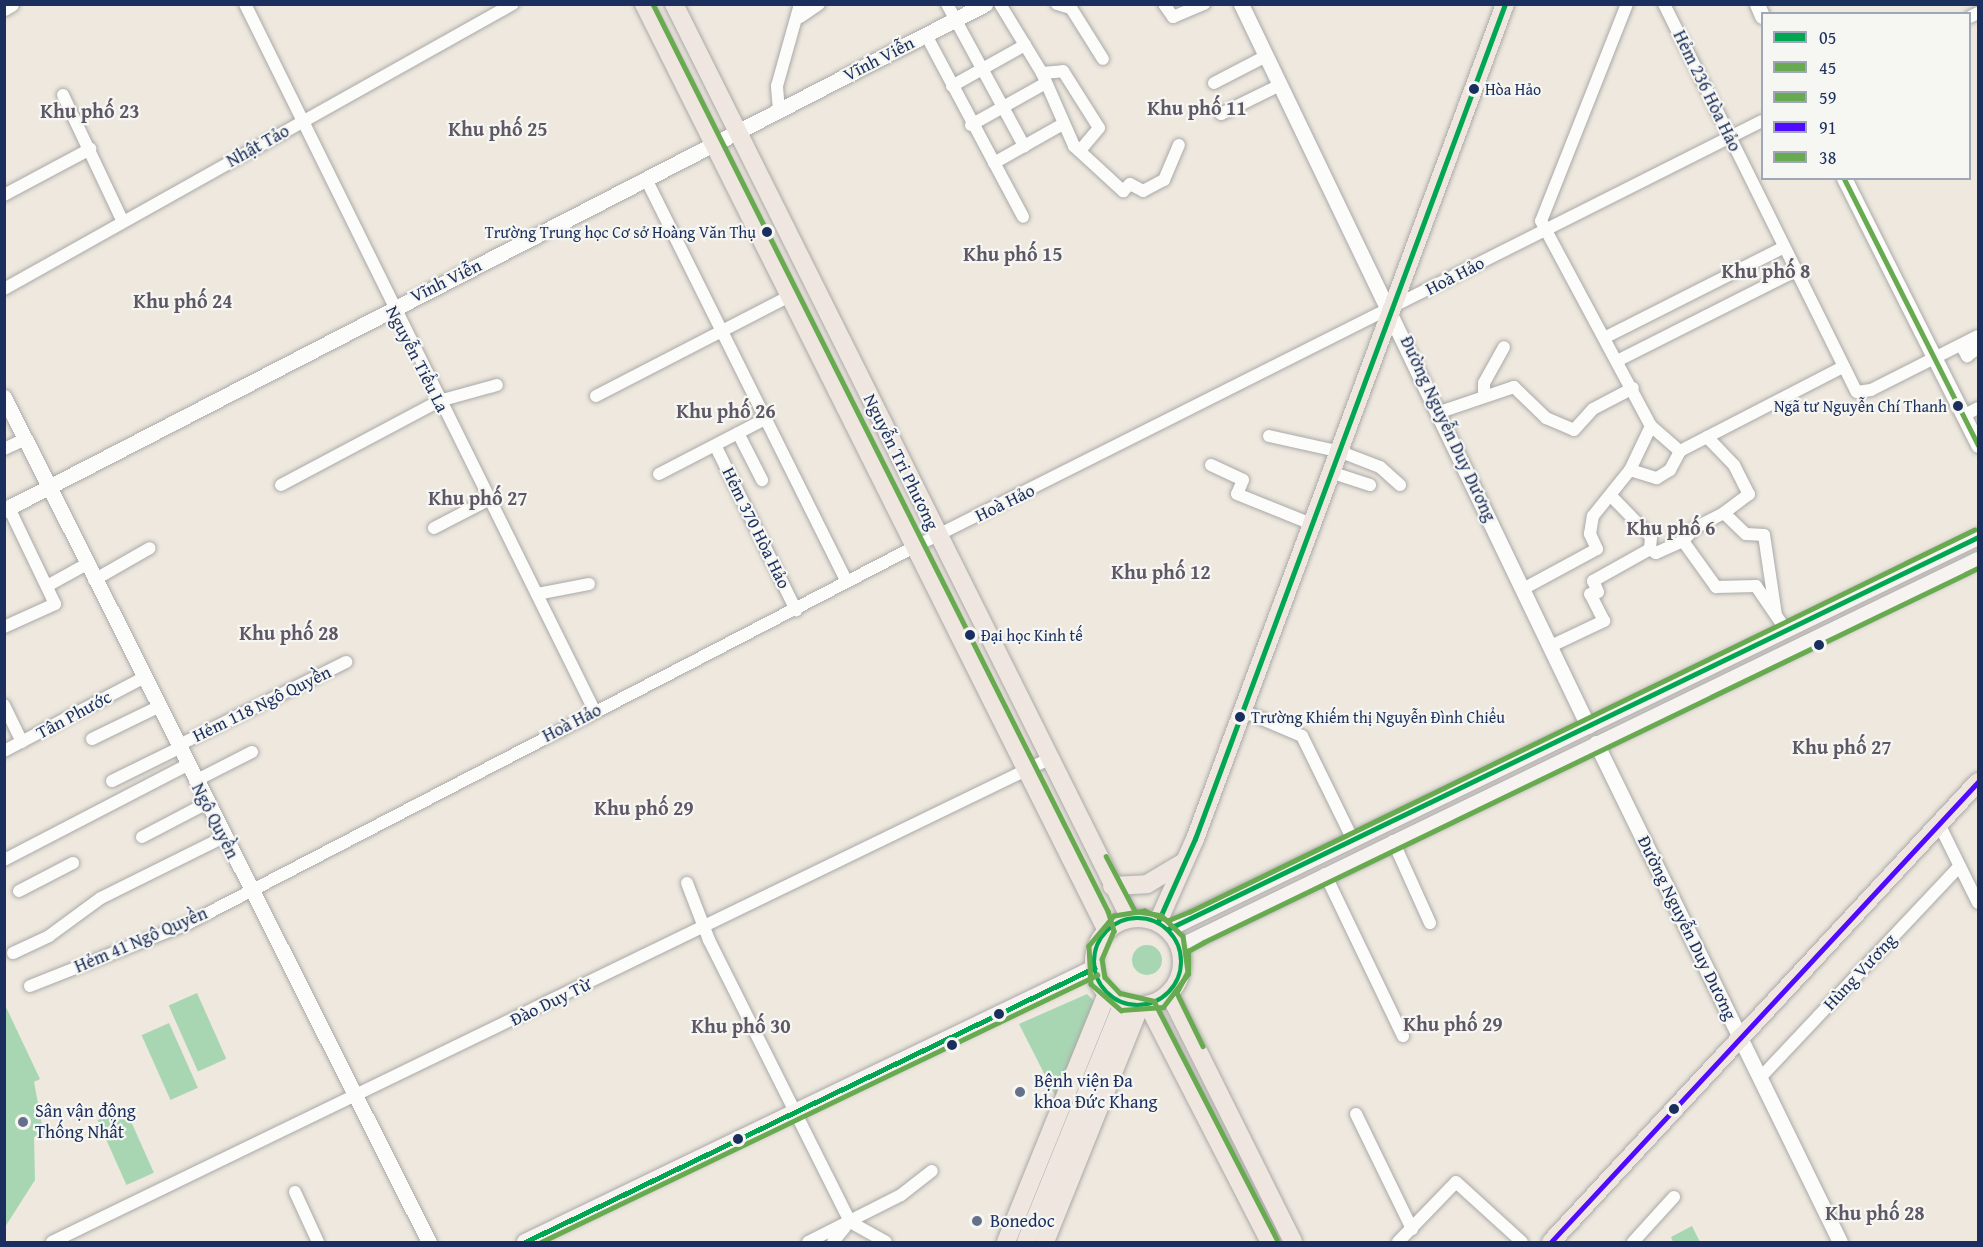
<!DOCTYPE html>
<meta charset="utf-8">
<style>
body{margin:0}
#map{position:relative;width:1983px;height:1247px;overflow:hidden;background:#eee8de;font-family:"Gentium Book Plus",serif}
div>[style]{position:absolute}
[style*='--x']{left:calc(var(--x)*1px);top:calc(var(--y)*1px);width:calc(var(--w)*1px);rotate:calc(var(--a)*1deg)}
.green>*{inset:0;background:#a8d6b3;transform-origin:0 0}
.round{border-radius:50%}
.roads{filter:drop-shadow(0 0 2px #aaa9a9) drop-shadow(0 0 2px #aaa9a9)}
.minor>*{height:12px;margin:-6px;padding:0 6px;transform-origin:6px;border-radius:6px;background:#fcfcfa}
.tertiary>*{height:15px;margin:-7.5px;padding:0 7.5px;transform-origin:7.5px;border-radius:7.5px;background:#fcfcfa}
.secondary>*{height:16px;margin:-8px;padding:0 8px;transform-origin:8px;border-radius:8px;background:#f6f3f0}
.primary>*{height:18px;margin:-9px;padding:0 9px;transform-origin:9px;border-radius:9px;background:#efe6df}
.primary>.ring{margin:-9px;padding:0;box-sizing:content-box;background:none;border:18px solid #efe6df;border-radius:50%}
.bus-1>*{height:4.5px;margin:-2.25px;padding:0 2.25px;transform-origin:2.25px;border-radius:2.25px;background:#00a651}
.bus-1>.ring{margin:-2.25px;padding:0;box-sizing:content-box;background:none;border:4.5px solid #00a651;border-radius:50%}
.bus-2>*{height:4.5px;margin:-2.25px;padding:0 2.25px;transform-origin:2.25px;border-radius:2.25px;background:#68aa50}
.bus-3>*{height:4.5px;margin:-2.25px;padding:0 2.25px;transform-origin:2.25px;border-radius:2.25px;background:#68aa50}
.bus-4>*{height:4.5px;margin:-2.25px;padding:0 2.25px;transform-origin:2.25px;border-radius:2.25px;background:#4f0aff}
.bus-5>*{height:4.5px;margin:-2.25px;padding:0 2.25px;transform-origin:2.25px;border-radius:2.25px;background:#68aa50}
.dots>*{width:16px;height:16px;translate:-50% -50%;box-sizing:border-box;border:3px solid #f6f6f2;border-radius:50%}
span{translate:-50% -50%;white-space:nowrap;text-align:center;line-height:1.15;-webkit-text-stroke:4.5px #f6f6f2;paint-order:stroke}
.bus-label{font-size:16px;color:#1b2f5e}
.left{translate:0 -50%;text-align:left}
.right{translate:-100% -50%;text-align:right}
.street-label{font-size:18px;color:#1b2f5e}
.poi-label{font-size:18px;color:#1b2f5e}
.neighbourhood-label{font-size:20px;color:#5e5765;font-weight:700}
.frame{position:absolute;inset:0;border:6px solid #1b2f5e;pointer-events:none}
.legend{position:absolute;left:1761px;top:12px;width:210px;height:168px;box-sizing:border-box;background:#f6f6f2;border:2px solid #9ea6b7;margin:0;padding:8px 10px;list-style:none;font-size:18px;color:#1b2f5e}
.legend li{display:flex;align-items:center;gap:12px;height:30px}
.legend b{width:30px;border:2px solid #9ea6b7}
</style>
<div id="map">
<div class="green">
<i class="round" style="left:1132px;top:945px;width:30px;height:30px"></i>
<i style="left:197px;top:993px;width:72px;height:31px;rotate:66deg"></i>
<i style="clip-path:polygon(1087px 994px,1095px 1002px,1056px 1097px,1019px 1024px)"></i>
<i style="clip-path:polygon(5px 1005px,40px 1079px,34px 1082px,44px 1136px,34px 1137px,35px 1180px,5px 1227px)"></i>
<i style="left:169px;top:1023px;width:71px;height:30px;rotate:66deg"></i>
<i style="left:125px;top:1108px;width:71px;height:30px;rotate:66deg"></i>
<i style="clip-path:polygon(1692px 1226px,1700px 1242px,1673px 1242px,1671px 1237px)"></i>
</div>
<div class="roads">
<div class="minor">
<i style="--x:245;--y:4;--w:790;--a:63.69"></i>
<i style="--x:947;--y:4;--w:162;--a:61.5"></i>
<i style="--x:1000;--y:4;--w:81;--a:58.7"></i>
<i style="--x:1042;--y:73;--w:80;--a:66.3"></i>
<i style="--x:1074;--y:146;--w:67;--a:42.6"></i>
<i style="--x:1123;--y:191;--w:10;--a:-45"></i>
<i style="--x:1130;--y:184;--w:15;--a:28"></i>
<i style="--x:1143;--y:191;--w:24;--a:-28"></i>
<i style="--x:1164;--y:180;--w:38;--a:-67"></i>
<i style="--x:1057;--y:4;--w:15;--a:16"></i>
<i style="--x:1071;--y:8;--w:60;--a:57.9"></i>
<i style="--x:1164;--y:4;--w:16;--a:55"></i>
<i style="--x:1173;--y:17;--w:34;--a:-23"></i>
<i style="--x:1627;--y:4;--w:233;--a:111.6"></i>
<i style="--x:1541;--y:221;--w:233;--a:61.8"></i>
<i style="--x:1651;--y:426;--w:38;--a:41"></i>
<i style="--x:1680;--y:451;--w:181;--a:-27.3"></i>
<i style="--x:1664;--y:4;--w:433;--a:63.6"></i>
<i style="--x:1857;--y:392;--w:14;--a:-8"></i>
<i style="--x:1871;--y:390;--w:120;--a:-26.8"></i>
<i style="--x:800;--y:17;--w:23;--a:-34"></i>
<i style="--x:1970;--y:17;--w:9;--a:-27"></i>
<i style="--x:926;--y:35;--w:206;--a:61.9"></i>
<i style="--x:1042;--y:73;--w:21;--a:-5"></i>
<i style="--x:1063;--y:71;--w:67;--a:57.7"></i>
<i style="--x:1099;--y:128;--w:30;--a:130"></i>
<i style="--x:1214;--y:83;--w:59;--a:-27.4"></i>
<i style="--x:952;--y:86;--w:84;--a:-29.3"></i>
<i style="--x:63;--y:95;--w:140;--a:64.7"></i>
<i style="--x:779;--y:110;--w:24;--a:-95"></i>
<i style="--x:777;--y:86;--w:85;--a:-74.3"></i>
<i style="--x:1221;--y:114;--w:66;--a:-26.2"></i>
<i style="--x:971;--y:125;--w:84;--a:-29.3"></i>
<i style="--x:994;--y:163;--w:79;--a:-29.5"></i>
<i style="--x:646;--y:179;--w:450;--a:63.5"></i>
<i style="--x:4;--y:195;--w:98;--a:-28.1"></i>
<i style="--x:4;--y:289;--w:583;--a:-29.25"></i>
<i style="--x:1606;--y:337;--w:199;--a:-26.8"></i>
<i style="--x:1961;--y:345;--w:13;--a:61"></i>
<i style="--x:1967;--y:356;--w:14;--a:-36"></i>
<i style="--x:1617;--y:361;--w:199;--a:-26.8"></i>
<i style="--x:1484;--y:394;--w:11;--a:-90"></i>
<i style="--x:1484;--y:383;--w:41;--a:-60.9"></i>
<i style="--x:596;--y:396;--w:218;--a:-27.3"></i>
<i style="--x:1440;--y:412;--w:78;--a:-18.7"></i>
<i style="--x:1514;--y:387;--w:45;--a:44.1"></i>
<i style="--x:1546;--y:418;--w:30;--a:23"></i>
<i style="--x:1574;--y:430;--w:28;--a:-48"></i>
<i style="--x:1593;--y:409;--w:45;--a:-27.7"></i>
<i style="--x:1963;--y:416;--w:17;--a:-28"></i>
<i style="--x:738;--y:433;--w:53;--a:62.9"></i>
<i style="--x:1269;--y:436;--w:74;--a:12.5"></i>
<i style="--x:1341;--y:452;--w:42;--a:21"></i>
<i style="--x:1380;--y:467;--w:27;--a:42"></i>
<i style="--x:1707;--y:437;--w:39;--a:46"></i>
<i style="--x:1734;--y:465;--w:33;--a:63"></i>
<i style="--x:1749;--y:494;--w:31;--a:143"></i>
<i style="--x:1724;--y:513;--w:30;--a:44"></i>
<i style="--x:1746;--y:534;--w:18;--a:3"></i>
<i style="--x:1764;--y:535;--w:81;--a:81.5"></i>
<i style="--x:716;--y:447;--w:182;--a:63.9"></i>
<i style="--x:4;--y:449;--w:23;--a:-25"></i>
<i style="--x:1211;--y:465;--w:35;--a:25"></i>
<i style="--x:1243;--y:480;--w:15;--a:113"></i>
<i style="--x:1237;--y:494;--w:83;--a:21.9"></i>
<i style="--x:1630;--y:470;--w:28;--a:17"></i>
<i style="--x:1657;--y:478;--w:15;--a:-32"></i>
<i style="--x:1670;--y:470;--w:21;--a:-62"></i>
<i style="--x:1333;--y:473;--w:39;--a:18"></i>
<i style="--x:659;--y:474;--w:119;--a:-27.4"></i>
<i style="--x:281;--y:485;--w:179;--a:-28"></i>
<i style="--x:439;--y:401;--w:60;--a:-15.4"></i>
<i style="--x:1612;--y:497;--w:56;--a:45.7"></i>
<i style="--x:1651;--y:537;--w:12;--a:95"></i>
<i style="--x:1724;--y:513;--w:33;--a:153"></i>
<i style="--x:1695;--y:528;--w:18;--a:133"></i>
<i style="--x:1683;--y:541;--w:57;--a:54.3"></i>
<i style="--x:1716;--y:587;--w:40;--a:-1.4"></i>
<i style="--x:1756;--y:586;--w:53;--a:55.7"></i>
<i style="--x:434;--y:528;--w:61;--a:-27.4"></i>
<i style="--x:94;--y:580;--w:64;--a:-29.7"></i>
<i style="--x:47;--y:586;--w:46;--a:-28.8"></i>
<i style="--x:1523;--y:589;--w:84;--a:-28.4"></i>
<i style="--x:1597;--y:549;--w:17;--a:-115"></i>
<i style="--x:1590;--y:534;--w:18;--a:-81"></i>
<i style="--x:1593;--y:516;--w:59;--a:-51.2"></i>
<i style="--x:1630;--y:470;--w:49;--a:-64.5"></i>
<i style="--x:537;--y:594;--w:53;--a:-10.9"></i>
<i style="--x:4;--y:627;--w:56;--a:-24.3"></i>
<i style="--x:55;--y:604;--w:106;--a:-115.6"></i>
<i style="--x:1551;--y:646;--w:59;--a:-25.3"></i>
<i style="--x:1604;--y:621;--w:30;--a:-117"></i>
<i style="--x:1590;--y:594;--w:8;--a:-14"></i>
<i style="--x:1598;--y:592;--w:12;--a:-114"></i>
<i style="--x:1593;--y:581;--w:65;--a:-29.3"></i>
<i style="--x:1650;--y:549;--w:7;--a:34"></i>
<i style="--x:1656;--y:553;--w:30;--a:-24"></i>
<i style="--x:4;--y:705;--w:41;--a:64.1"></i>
<i style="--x:1243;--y:711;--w:64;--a:23"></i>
<i style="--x:1302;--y:736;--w:116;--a:63.9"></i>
<i style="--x:92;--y:739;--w:73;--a:-25.9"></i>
<i style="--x:177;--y:746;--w:189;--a:-26.4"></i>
<i style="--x:4;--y:751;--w:157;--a:-27.7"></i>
<i style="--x:112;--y:781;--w:75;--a:-26.2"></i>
<i style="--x:195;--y:781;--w:64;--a:-27"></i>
<i style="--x:1939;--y:824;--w:88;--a:63.7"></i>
<i style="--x:142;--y:837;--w:73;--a:-27.6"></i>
<i style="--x:1393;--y:841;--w:90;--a:65.7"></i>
<i style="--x:4;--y:860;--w:206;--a:-27.4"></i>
<i style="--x:1325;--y:874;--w:180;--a:64.3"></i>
<i style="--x:687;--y:883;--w:61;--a:68.9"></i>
<i style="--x:709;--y:940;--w:315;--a:63.4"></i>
<i style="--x:850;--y:1222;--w:41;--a:29.1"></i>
<i style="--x:19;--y:891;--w:61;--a:-27.4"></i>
<i style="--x:13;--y:953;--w:40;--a:-25"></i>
<i style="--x:49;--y:936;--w:64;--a:-36.2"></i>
<i style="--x:101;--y:898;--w:137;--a:-26.4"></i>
<i style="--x:30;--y:986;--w:171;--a:-21.6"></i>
<i style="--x:189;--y:923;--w:819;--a:-27.41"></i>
<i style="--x:916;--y:546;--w:947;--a:-26.67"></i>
<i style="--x:1760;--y:1078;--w:291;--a:-46.7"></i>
<i style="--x:1356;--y:1114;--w:128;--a:64"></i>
<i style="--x:295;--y:1192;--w:55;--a:65.3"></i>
<i style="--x:52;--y:1242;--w:1108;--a:-25.85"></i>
<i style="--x:808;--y:1242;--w:104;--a:-26.8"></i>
<i style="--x:901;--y:1195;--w:39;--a:-38"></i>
<i style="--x:833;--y:1242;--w:19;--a:-51"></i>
<i style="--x:1398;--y:1242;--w:83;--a:-46"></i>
<i style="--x:1456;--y:1182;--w:89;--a:42.3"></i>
<i style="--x:1633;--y:1242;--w:61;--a:-47.7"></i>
</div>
<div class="tertiary">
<i style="--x:1241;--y:4;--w:801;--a:64.33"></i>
<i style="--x:1757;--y:4;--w:13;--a:67"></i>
<i style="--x:4;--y:8;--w:8;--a:-30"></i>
<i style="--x:1844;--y:178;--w:299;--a:63.3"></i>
<i style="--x:4;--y:397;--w:946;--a:63.3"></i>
<i style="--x:4;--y:510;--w:1104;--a:-27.28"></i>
<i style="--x:1596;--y:743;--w:555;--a:63.94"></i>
</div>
<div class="secondary">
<i style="--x:1168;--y:929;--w:900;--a:-25.82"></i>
<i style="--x:1180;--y:947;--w:887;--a:-25.87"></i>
<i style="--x:525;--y:1242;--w:632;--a:-25.71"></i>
</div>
<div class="primary">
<i style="--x:644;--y:4;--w:1036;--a:63.46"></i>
<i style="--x:674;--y:4;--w:1021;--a:63.49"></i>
<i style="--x:1112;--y:886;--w:35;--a:-3"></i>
<i style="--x:1147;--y:884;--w:43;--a:-30.7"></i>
<i class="ring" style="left:1094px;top:918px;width:70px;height:70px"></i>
<i style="--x:1158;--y:922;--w:91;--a:-66"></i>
<i style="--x:1195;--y:839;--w:891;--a:-69.63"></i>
<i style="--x:1169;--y:993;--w:278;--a:63.5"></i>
<i style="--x:1148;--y:1005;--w:267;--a:62.8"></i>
<i style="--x:1006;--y:1242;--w:269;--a:-67.9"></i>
<i style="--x:1026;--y:1242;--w:258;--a:-67.9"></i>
<i style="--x:1045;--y:1242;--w:254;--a:-68.1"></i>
<i style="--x:1551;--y:1242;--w:628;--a:-47.13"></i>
</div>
</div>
<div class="bus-1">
<i class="ring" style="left:1094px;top:918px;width:83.5px;height:83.5px"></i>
<i style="--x:1158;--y:922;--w:91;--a:-66"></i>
<i style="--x:1195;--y:839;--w:891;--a:-69.63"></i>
<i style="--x:1168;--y:929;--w:900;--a:-25.82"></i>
<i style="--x:525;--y:1242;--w:632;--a:-25.71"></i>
</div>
<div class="bus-2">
<i style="--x:1975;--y:530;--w:873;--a:154.05"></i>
<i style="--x:1190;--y:912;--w:24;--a:158"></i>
<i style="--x:1168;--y:921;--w:25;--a:-157"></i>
<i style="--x:1145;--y:911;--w:31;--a:171"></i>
<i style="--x:1114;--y:916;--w:39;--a:130"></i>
<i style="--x:1089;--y:946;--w:38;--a:87"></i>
<i style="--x:1091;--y:984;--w:40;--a:41"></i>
<i style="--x:1121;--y:1010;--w:42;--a:-4.1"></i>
<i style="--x:1163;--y:1007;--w:41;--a:-52.9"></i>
<i style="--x:1188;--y:974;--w:23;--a:-90"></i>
<i style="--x:1188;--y:951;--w:18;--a:-29"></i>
<i style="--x:1204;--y:942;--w:860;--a:-25.79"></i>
<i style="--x:541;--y:1242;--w:617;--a:-25.65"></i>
</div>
<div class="bus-3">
<i style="--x:653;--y:4;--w:1015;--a:63.36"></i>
<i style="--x:1108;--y:911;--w:21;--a:73"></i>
<i style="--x:1114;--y:931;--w:30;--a:113"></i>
<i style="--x:1102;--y:959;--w:18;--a:81"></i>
<i style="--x:1105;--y:977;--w:22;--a:47"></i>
<i style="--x:1120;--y:993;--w:35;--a:13"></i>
<i style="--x:1154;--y:1001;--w:268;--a:62.7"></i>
<i style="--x:1106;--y:856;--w:62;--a:62.2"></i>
<i style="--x:1135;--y:911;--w:26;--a:9"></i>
<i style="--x:1161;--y:915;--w:30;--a:44"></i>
<i style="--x:1183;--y:936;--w:36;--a:82"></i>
<i style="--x:1188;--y:972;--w:24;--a:118"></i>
<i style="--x:1177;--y:993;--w:59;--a:63.9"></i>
</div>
<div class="bus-4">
<i style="--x:1551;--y:1242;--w:628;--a:-47.13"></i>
</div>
<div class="bus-5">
<i style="--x:1844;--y:178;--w:299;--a:63.3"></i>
</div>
<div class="dots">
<i style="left:1474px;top:89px;background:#1b2f5e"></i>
<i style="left:767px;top:232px;background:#1b2f5e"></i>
<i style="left:1958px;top:406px;background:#1b2f5e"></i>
<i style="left:970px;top:635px;background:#1b2f5e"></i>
<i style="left:1819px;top:645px;background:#1b2f5e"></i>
<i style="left:1240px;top:717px;background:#1b2f5e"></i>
<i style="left:999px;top:1014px;background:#1b2f5e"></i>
<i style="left:952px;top:1045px;background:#1b2f5e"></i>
<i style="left:1020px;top:1092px;background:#65708b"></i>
<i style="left:1674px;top:1109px;background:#1b2f5e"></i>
<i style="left:23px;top:1122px;background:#65708b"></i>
<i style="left:738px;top:1139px;background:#1b2f5e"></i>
<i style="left:977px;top:1221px;background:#65708b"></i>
</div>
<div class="bus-label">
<span class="left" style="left:1485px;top:89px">Hòa Hảo</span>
<span class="right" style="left:756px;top:232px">Trường Trung học Cơ sở Hoàng Văn Thụ</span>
<span class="right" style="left:1947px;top:406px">Ngã tư Nguyễn Chí Thanh</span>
<span class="left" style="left:981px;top:635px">Đại học Kinh tế</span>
<span class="left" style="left:1251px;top:717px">Trường Khiếm thị Nguyễn Đình Chiểu</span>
</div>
<div class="street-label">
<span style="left:879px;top:59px;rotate:-27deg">Vĩnh Viễn</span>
<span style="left:1707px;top:91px;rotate:64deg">Hẻm 236 Hòa Hảo</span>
<span style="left:258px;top:146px;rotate:-29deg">Nhật Tảo</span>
<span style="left:1455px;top:276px;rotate:-27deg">Hoà Hảo</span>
<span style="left:446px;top:281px;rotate:-26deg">Vĩnh Viễn</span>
<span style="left:417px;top:359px;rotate:63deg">Nguyễn Tiểu La</span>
<span style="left:1448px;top:429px;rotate:65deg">Đường Nguyễn Duy Dương</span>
<span style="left:901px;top:462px;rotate:64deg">Nguyễn Tri Phương</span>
<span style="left:1005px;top:503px;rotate:-26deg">Hoà Hảo</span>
<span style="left:756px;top:528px;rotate:64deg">Hẻm 370 Hòa Hảo</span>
<span style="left:262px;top:704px;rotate:-26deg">Hẻm 118 Ngô Quyền</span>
<span style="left:74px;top:715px;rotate:-28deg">Tân Phước</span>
<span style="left:572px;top:723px;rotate:-27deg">Hoà Hảo</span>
<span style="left:215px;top:821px;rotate:63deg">Ngô Quyền</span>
<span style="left:1687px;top:928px;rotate:64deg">Đường Nguyễn Duy Dương</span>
<span style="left:141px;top:940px;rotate:-23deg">Hẻm 41 Ngô Quyền</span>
<span style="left:1860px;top:972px;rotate:-47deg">Hùng Vương</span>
<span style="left:551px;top:1002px;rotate:-26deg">Đào Duy Từ</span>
</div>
<div class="poi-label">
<span class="left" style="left:1034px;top:1092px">Bệnh viện Đa<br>khoa Đức Khang</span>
<span class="left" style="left:35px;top:1122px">Sân vận động<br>Thống Nhất</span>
<span class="left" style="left:990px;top:1221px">Bonedoc</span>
</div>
<div class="neighbourhood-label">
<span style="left:1197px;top:107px">Khu phố 11</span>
<span style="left:90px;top:110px">Khu phố 23</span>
<span style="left:498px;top:128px">Khu phố 25</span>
<span style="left:1013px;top:253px">Khu phố 15</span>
<span style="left:1766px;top:270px">Khu phố 8</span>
<span style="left:183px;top:300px">Khu phố 24</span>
<span style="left:726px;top:410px">Khu phố 26</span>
<span style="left:478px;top:497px">Khu phố 27</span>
<span style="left:1671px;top:527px">Khu phố 6</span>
<span style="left:1161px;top:571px">Khu phố 12</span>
<span style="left:289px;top:632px">Khu phố 28</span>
<span style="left:1842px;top:746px">Khu phố 27</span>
<span style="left:644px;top:807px">Khu phố 29</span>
<span style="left:1453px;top:1023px">Khu phố 29</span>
<span style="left:741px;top:1025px">Khu phố 30</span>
<span style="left:1875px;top:1212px">Khu phố 28</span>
</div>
<div class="frame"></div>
<ul class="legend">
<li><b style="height:8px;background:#00a651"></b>05</li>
<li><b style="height:8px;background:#68aa50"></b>45</li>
<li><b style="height:8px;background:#68aa50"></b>59</li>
<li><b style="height:8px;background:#4f0aff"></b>91</li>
<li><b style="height:8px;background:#68aa50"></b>38</li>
</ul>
</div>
